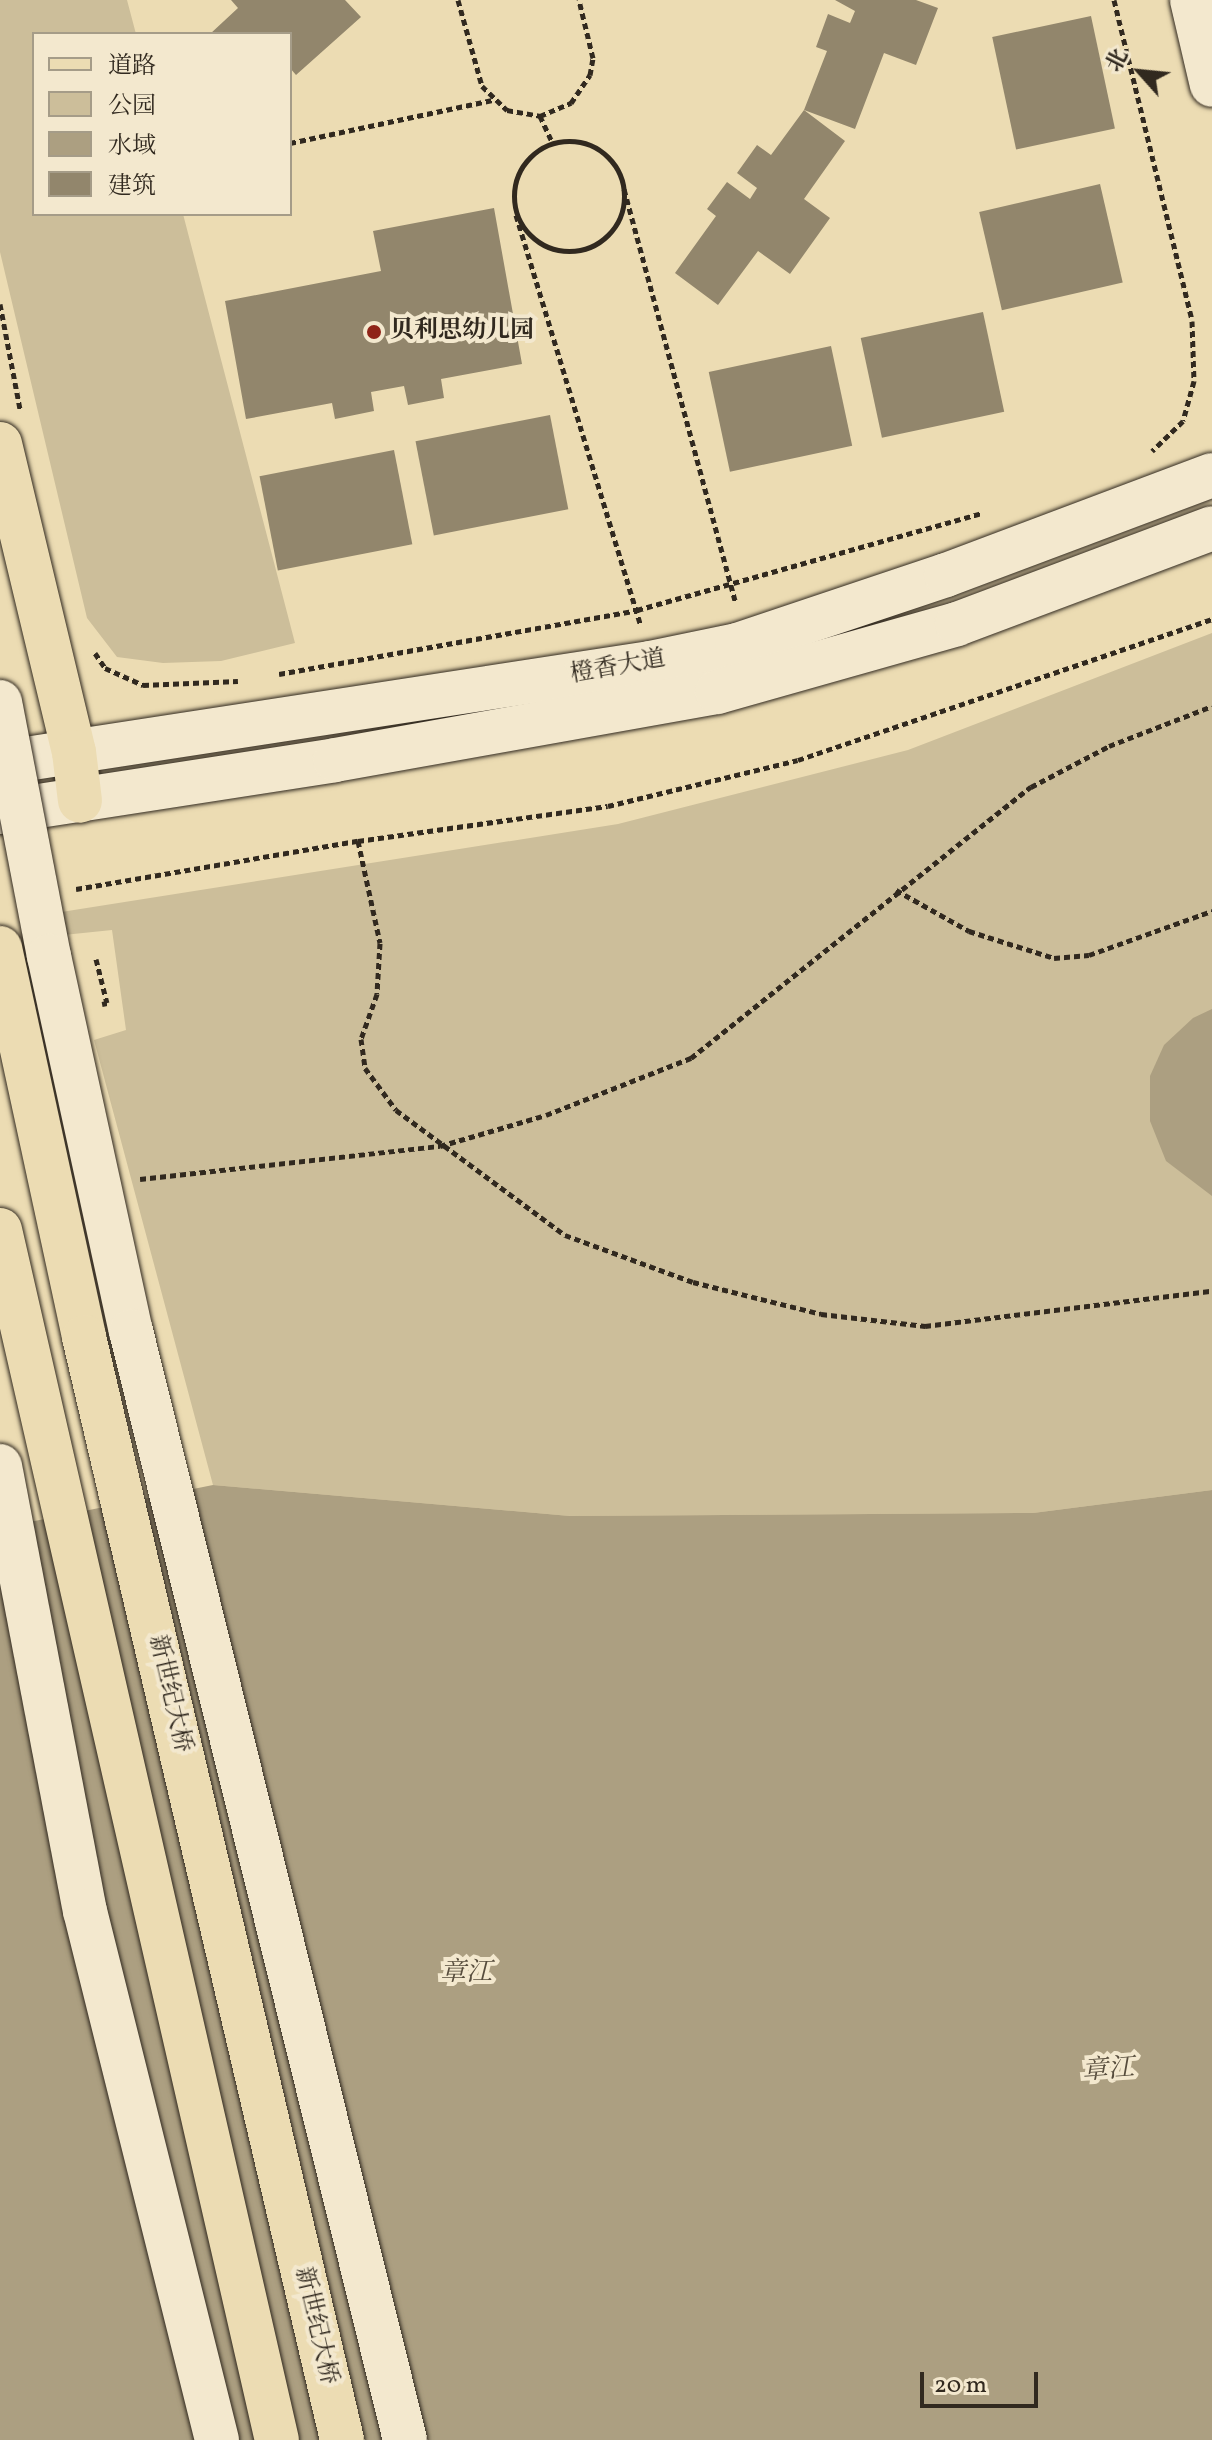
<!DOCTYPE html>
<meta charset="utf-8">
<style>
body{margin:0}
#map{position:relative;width:1212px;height:2440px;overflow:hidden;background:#ecdcb3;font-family:Vollkorn,"Noto Serif SC",serif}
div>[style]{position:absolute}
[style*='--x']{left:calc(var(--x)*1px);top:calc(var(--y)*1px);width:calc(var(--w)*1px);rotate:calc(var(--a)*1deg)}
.green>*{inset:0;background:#ccbe9a}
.water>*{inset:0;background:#ac9f81}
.building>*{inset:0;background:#92866c;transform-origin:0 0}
.path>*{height:5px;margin-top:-2.5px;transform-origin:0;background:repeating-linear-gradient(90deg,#31291f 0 6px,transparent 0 10px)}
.path>.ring{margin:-2.5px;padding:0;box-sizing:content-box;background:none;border:5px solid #31291f;border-radius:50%}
.roads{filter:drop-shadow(0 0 2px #31291f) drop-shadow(0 0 2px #31291f)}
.secondary>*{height:44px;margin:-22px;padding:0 22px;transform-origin:22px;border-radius:22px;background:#f3e8ce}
.primary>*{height:44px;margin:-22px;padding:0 22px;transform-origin:22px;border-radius:22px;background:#ecdcb3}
.highway>*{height:44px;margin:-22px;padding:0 22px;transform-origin:22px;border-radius:22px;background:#ecdcb3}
.bridges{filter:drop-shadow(0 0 2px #31291f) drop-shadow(0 0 2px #31291f)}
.secondary-bridge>*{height:44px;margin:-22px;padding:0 22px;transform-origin:22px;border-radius:22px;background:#f3e8ce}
.highway-bridge>*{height:44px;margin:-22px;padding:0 22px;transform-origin:22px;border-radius:22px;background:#ecdcb3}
.dots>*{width:22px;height:22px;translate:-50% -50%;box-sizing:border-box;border:4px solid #f3e8ce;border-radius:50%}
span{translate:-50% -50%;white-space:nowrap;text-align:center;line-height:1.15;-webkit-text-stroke:8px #f3e8ce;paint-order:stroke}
.poi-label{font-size:24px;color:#31291f;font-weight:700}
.left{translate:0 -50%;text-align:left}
.street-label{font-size:24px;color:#31291f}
.water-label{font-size:26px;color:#564c3c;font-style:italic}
.legend{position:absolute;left:32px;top:32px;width:260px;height:184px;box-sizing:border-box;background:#f3e8ce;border:2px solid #a59c88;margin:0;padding:10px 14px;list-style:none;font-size:24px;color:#31291f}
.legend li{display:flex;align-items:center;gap:16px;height:40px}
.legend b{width:40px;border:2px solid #a59c88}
.north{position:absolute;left:1100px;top:32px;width:80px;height:80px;-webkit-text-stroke:6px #f3e8ce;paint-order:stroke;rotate:297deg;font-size:22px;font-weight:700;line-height:32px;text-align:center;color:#31291f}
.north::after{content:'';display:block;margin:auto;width:28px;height:36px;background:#31291f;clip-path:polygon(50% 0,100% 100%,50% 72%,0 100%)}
.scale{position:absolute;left:920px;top:2372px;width:118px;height:36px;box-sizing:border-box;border:4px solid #31291f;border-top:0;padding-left:10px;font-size:24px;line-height:28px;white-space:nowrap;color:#31291f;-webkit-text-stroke:6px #f3e8ce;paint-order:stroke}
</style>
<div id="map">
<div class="green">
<i style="clip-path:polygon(0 0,127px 0,136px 34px,34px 34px,34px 214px,183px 214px,295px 643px,221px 661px,163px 663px,117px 657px,87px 618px,0 252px)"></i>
<i style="clip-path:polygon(1212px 633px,1212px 1490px,1033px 1513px,570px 1516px,213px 1485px,94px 1040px,126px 1030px,112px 930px,54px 936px,55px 913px,618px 824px,908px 750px)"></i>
</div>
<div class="water">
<i style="clip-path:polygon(1212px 1009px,1212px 1196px,1166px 1161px,1150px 1121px,1150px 1076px,1164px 1045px,1193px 1018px)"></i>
<i style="clip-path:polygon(213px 1485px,570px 1516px,1033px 1513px,1212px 1490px,1212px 2440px,0 2440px,0 1528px)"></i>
</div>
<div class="building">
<i style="clip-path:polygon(231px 0,345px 0,361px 17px,296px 75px,290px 68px,290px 34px,210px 34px,238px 8px)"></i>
<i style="clip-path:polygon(835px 0,916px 0,938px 8px,916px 65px,884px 53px,855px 129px,804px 110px,827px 51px,816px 47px,828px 14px,850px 23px,855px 11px)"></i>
<i style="left:1091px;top:16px;width:115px;height:101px;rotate:78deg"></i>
<i style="clip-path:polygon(804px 110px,845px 141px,804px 199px,830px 218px,790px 274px,758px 251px,718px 305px,675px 273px,716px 216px,707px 209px,727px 182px,750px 199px,757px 188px,737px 173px,757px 145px,771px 155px)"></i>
<i style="left:1100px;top:184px;width:101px;height:124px;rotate:77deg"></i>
<i style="clip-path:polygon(494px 208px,522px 364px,441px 379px,444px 398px,408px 405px,404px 386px,371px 392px,374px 411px,335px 419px,332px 403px,246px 419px,225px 301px,381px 271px,373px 231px)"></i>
<i style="left:983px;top:312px;width:102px;height:125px;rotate:78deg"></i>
<i style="left:831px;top:346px;width:102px;height:125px;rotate:78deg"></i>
<i style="left:550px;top:415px;width:96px;height:137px;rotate:79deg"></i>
<i style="left:394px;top:450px;width:96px;height:137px;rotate:79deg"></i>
</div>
<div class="path">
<i style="--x:458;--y:0;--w:89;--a:74.4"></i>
<i style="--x:482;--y:86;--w:35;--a:44"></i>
<i style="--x:507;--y:110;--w:34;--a:10"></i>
<i style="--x:540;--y:116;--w:34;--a:-23"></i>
<i style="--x:571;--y:103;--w:34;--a:-56"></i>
<i style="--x:590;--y:75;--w:17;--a:-80"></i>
<i style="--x:593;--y:58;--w:60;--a:-103.6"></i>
<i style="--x:1114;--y:0;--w:330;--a:76.3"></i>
<i style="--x:1192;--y:321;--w:60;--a:88.1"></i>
<i style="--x:1194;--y:381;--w:41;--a:105.4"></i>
<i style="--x:1183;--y:421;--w:43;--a:135.9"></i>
<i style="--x:540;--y:116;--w:29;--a:65"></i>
<i class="ring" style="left:514px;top:141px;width:105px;height:105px"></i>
<i style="--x:290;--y:143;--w:207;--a:-12"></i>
<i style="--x:624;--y:189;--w:427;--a:74.9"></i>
<i style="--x:516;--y:215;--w:427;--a:73.1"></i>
<i style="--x:0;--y:304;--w:107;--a:79.2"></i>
<i style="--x:95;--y:653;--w:18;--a:56"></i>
<i style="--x:105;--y:668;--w:42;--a:24.1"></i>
<i style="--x:143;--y:685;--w:95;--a:-2.4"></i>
<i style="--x:279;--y:674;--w:364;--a:-10.1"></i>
<i style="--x:637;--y:610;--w:358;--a:-15.7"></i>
<i style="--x:358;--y:841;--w:104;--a:77.8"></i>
<i style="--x:380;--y:943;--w:51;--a:93.4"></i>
<i style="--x:377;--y:994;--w:48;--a:109.6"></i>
<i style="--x:361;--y:1039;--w:29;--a:82"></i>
<i style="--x:365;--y:1068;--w:52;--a:53.6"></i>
<i style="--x:396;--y:1110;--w:210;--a:36.5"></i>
<i style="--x:565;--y:1235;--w:136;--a:20.2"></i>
<i style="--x:693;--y:1282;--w:132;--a:14"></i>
<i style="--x:821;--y:1314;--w:105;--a:6.6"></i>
<i style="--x:925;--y:1326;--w:289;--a:-7"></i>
<i style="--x:76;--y:889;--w:286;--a:-9.7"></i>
<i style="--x:358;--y:841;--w:252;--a:-8"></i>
<i style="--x:608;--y:806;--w:195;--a:-13.6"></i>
<i style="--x:798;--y:760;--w:437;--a:-18.8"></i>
<i style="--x:896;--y:890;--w:84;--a:29.3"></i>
<i style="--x:969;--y:931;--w:89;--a:17.6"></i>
<i style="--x:1054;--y:958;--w:35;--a:-5"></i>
<i style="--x:1089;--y:955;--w:131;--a:-19.7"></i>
<i style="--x:96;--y:959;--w:45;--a:76"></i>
<i style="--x:107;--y:1003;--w:5;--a:169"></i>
<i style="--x:140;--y:1179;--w:302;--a:-6.3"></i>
<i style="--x:440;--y:1146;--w:110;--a:-16.3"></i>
<i style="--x:546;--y:1115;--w:156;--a:-21.5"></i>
<i style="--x:691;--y:1058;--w:435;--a:-38.6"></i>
<i style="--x:1031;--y:787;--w:88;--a:-27.7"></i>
<i style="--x:1109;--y:746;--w:110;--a:-21.2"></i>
</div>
<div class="roads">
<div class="secondary">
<i style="--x:1192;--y:0;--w:87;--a:76.8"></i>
<i style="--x:0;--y:763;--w:658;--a:-8.75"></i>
<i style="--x:650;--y:663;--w:89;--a:-11.7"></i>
<i style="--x:737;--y:645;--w:220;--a:-18.5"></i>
<i style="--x:946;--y:575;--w:284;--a:-20.6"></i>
<i style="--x:0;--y:812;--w:339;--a:-8.8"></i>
<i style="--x:335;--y:760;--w:388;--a:-10.1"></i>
<i style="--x:717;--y:692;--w:249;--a:-15.8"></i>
<i style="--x:957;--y:624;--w:272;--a:-20.6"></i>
<i style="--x:0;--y:1466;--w:453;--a:79.2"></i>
<i style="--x:85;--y:1911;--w:545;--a:75.99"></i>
</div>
<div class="primary">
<i style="--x:0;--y:444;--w:317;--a:76.5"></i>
<i style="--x:74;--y:752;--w:49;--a:83"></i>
</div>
<div class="highway">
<i style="--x:0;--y:1230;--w:1241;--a:77.11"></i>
</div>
</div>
<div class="bridges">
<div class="secondary-bridge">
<i style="--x:0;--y:702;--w:259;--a:79.1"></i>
<i style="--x:49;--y:956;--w:384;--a:77.7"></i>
<i style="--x:131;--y:1331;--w:1142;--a:76.12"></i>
</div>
<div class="highway-bridge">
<i style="--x:0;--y:948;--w:398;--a:77.8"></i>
<i style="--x:84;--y:1337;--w:1133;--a:76.83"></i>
</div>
</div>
<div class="dots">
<i style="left:374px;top:332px;background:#8f2418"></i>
</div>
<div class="poi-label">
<span class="left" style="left:390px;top:332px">贝利思幼儿园</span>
</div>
<div class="street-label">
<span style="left:618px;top:668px;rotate:-10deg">橙香大道</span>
<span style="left:169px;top:1694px;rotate:77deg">新世纪大桥</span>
<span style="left:315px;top:2326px;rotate:77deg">新世纪大桥</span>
</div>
<div class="water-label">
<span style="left:466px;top:1974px">章江</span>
<span style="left:1108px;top:2071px;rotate:-4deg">章江</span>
</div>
<ul class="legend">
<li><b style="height:10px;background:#ecdcb3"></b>道路</li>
<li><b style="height:22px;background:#ccbe9a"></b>公园</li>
<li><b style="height:22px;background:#ac9f81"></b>水域</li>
<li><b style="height:22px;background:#92866c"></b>建筑</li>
</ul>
<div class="north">北</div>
<div class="scale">20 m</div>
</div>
